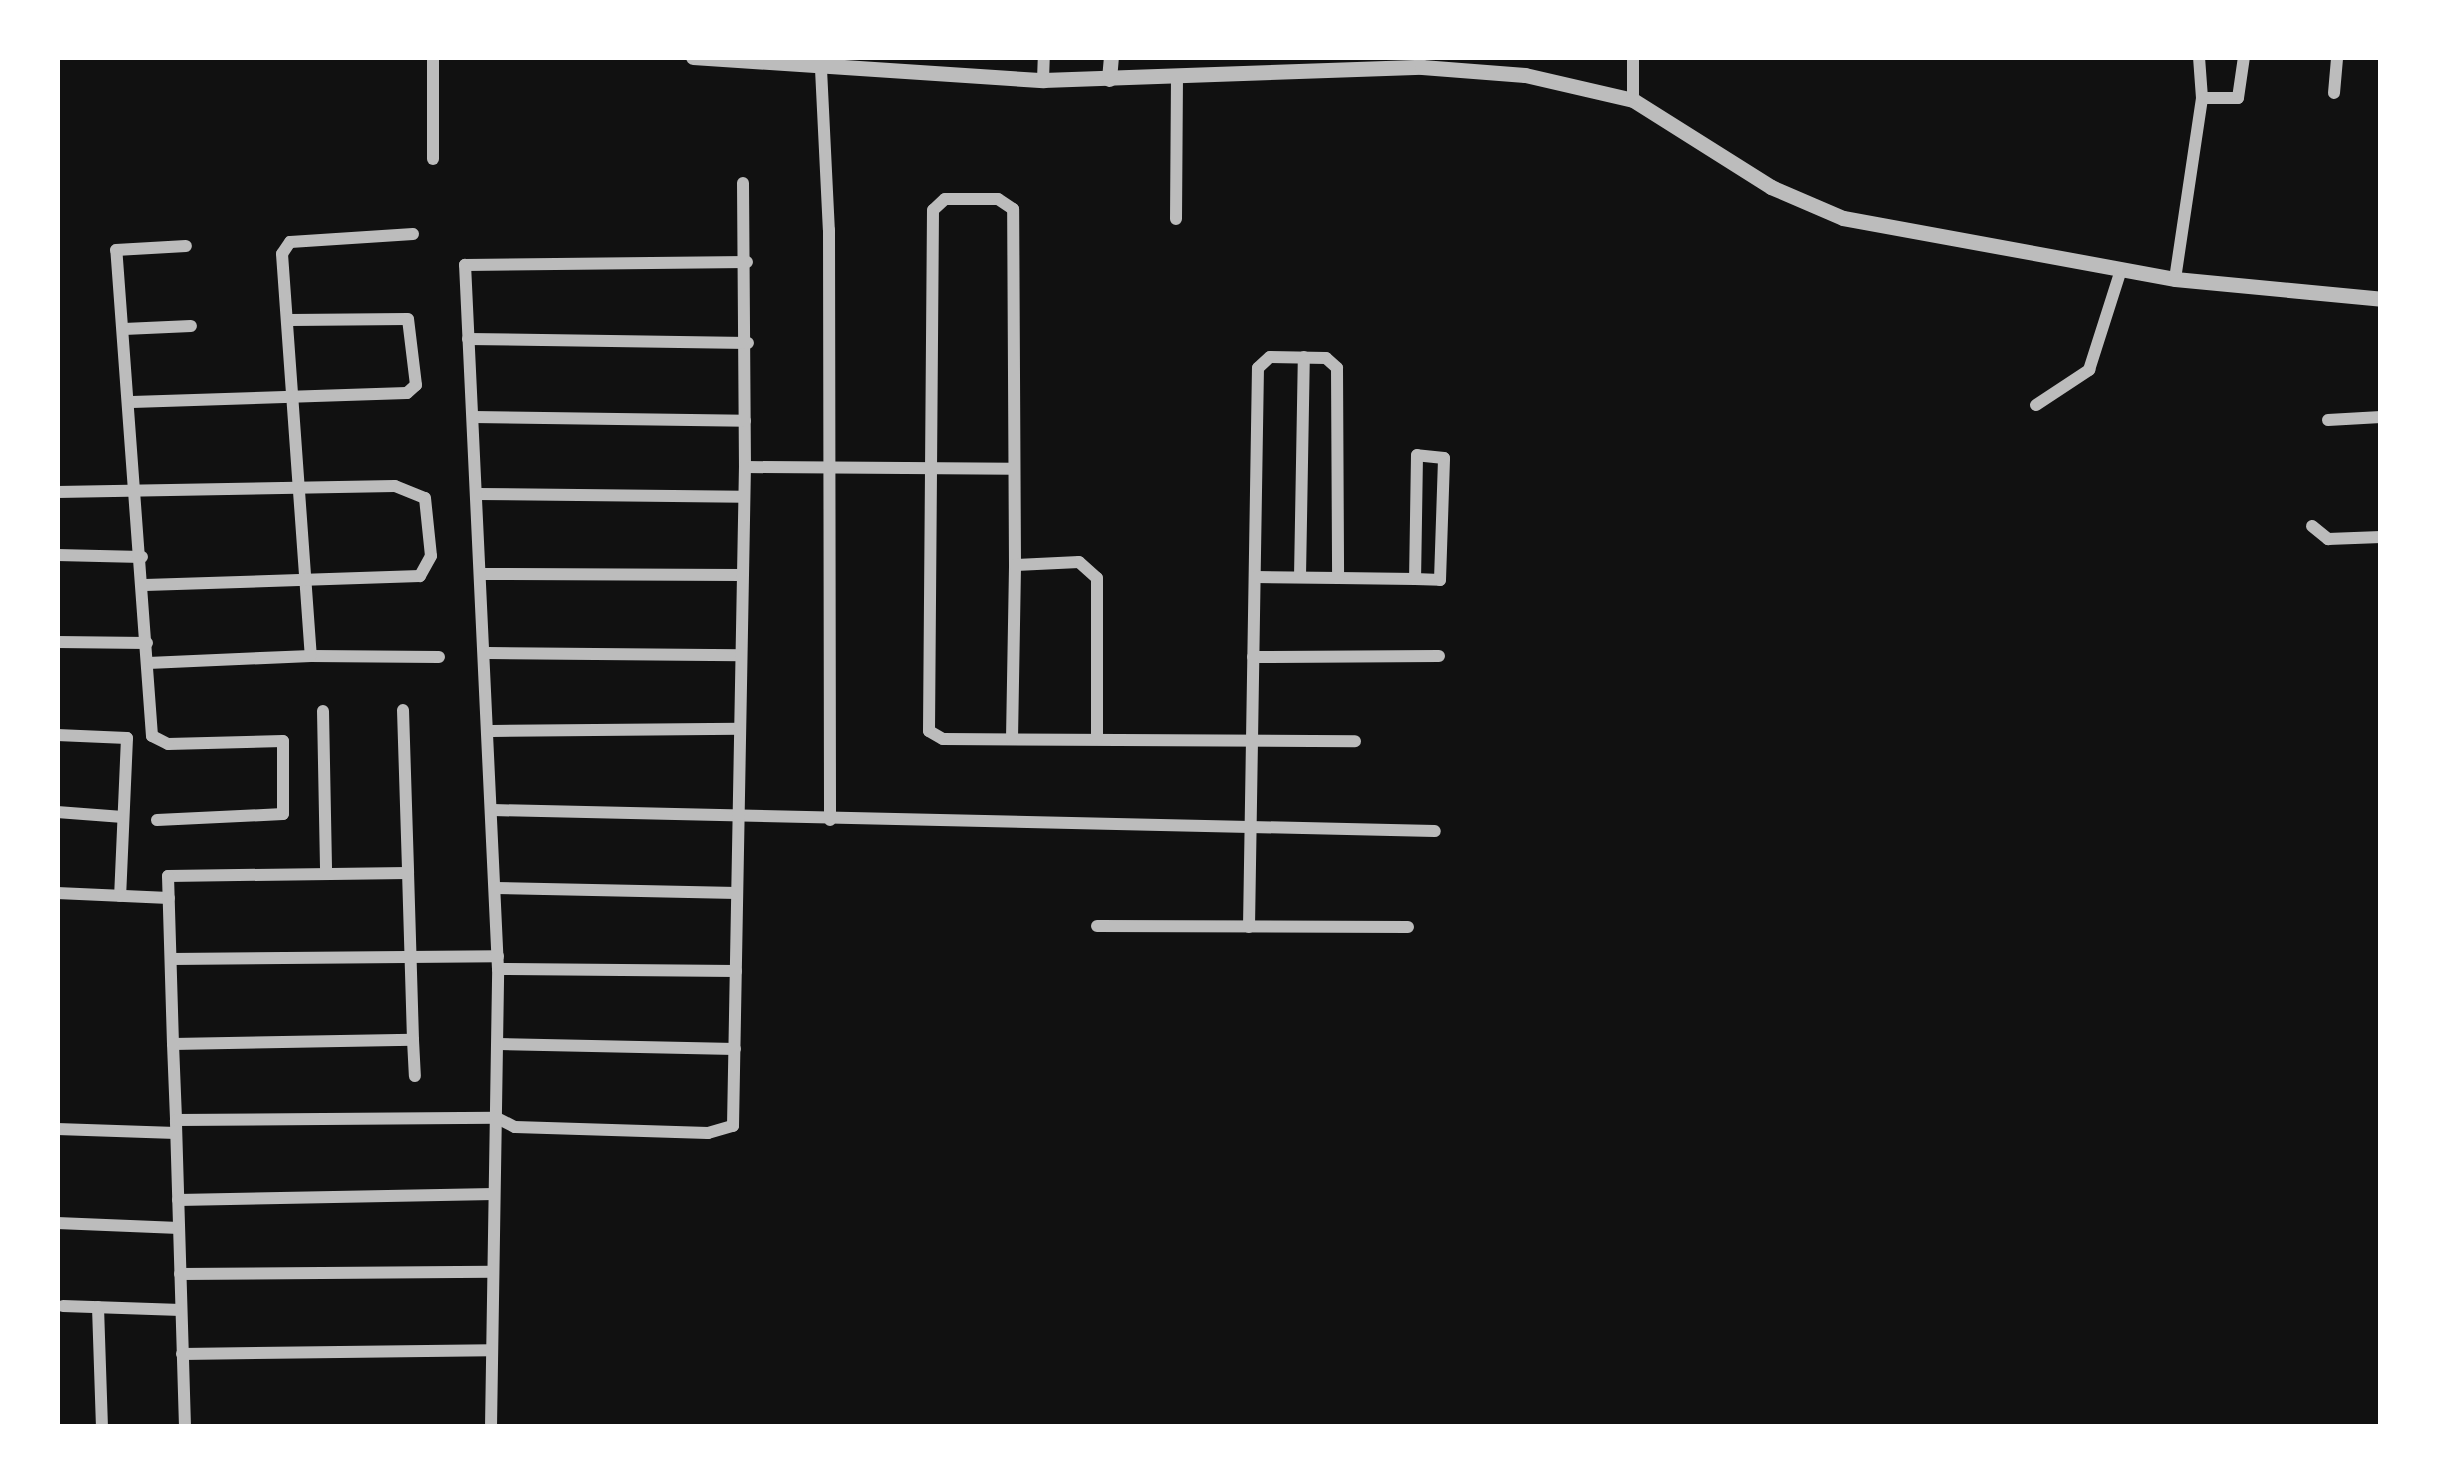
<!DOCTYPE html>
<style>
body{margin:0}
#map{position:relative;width:2438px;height:1484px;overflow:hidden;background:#111;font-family:"DM Sans",sans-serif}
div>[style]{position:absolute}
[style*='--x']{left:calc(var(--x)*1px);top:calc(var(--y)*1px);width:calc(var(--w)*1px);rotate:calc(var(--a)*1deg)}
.minor>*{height:12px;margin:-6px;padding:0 6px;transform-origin:6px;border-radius:6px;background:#bcbcbc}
.tertiary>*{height:15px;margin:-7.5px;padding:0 7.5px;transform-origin:7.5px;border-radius:7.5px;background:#bcbcbc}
span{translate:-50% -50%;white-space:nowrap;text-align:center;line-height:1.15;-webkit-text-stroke:12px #fff;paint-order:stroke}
.frame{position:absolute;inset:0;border:60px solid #fff;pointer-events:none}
</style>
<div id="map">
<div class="minor">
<i style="--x:821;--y:69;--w:161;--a:87.2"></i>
<i style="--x:829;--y:230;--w:590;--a:89.9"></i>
<i style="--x:1043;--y:80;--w:23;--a:-88"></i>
<i style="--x:2334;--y:93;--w:36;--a:-85"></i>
<i style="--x:2202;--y:98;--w:36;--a:0"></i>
<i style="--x:2238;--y:98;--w:41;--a:-81.7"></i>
<i style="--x:1633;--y:100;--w:43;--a:-90"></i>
<i style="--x:433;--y:159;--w:102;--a:-90"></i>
<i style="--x:743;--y:183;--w:284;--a:89.6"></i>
<i style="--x:745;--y:467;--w:268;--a:0.4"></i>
<i style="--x:1176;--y:219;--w:141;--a:-89.6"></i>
<i style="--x:413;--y:234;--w:123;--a:176.3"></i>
<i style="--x:290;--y:242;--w:14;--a:124"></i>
<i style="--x:282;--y:254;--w:403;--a:85.9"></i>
<i style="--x:311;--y:656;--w:128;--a:0.4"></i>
<i style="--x:2175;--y:279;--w:183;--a:-81.5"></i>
<i style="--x:2202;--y:98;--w:41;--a:-94.2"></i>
<i style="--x:124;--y:329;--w:67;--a:-2.6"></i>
<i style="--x:468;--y:339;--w:280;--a:0.8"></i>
<i style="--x:132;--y:402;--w:275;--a:-1.9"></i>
<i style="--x:407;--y:393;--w:12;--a:-42"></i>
<i style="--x:416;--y:385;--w:66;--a:-96.9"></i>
<i style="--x:408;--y:319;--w:118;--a:179.5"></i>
<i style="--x:2036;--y:405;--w:64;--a:-33.4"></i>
<i style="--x:2089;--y:370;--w:105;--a:-72.3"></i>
<i style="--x:473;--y:417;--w:272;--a:0.8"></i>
<i style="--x:2328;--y:420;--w:53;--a:-3.2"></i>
<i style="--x:57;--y:492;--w:338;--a:-1"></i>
<i style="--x:395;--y:486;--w:32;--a:22"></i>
<i style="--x:425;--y:498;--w:58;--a:84.1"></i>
<i style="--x:431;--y:556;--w:23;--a:119"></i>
<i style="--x:420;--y:576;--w:275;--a:178.1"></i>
<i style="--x:478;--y:494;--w:265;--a:0.6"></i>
<i style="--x:2312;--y:526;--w:21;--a:39"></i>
<i style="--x:2328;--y:539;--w:53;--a:-2.2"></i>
<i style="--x:57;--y:555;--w:85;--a:1.3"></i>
<i style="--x:1015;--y:565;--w:356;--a:-90.3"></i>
<i style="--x:1013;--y:209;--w:18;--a:-146"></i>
<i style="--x:998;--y:199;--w:53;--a:180"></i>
<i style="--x:945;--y:199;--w:16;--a:137"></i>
<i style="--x:933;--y:210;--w:521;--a:90.44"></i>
<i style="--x:929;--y:731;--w:16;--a:30"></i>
<i style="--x:943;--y:739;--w:412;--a:0.3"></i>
<i style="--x:483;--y:574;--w:259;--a:0.2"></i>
<i style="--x:1300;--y:577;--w:220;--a:-89"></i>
<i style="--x:1338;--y:578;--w:77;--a:0.7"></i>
<i style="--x:1415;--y:579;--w:25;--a:2"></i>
<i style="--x:1440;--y:580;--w:122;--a:-88.1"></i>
<i style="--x:1444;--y:458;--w:27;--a:-174"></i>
<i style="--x:1417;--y:455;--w:124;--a:90.9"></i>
<i style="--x:57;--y:642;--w:90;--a:0.6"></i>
<i style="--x:488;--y:653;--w:253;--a:0.5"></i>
<i style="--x:1253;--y:657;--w:186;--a:-0.3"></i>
<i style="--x:148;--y:663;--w:163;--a:-2.5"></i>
<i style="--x:403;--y:710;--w:163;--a:88.2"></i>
<i style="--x:323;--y:711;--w:163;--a:88.9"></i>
<i style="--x:492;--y:731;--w:248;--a:-0.5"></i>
<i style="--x:57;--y:735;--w:70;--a:2.5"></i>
<i style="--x:127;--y:738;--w:158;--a:92.5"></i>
<i style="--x:1012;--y:739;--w:174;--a:-89"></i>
<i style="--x:1015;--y:565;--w:64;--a:-2.7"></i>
<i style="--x:1079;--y:562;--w:24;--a:42"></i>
<i style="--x:1097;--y:578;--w:161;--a:90"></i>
<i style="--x:493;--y:810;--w:942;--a:1.28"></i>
<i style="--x:57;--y:812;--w:66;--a:4.3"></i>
<i style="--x:157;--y:820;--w:126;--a:-2.7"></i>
<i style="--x:283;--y:814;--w:73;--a:-90"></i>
<i style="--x:283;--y:741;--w:115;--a:178.5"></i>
<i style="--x:168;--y:744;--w:18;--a:-153"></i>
<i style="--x:152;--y:736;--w:487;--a:-94.2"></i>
<i style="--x:116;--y:250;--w:70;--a:-3.3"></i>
<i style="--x:495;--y:888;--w:242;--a:1.2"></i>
<i style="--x:57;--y:893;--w:112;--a:2.6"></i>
<i style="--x:1097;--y:926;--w:311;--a:0.2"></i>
<i style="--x:1249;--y:927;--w:559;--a:-89.08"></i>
<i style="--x:1258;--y:368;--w:16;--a:-43"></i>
<i style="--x:1270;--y:357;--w:56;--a:1"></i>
<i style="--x:1326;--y:358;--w:15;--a:42"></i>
<i style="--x:1337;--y:368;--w:210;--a:89.7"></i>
<i style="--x:1338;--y:578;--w:83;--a:-179.3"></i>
<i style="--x:171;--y:959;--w:327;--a:-0.5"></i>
<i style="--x:498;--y:969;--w:238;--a:0.5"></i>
<i style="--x:413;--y:1040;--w:36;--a:87"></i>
<i style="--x:173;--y:1044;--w:240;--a:-1"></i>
<i style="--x:413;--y:1040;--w:167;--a:-91.7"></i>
<i style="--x:408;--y:873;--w:240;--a:179.3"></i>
<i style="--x:168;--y:876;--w:168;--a:88.3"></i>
<i style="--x:173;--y:1044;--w:76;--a:87.7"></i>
<i style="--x:499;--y:1044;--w:236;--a:1.2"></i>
<i style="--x:57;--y:1129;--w:119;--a:1.9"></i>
<i style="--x:178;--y:1200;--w:316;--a:-1.1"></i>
<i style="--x:57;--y:1223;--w:122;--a:2.3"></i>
<i style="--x:180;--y:1274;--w:312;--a:-0.4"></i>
<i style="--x:63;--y:1306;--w:118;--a:1.9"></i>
<i style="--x:98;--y:1307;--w:120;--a:88.1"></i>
<i style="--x:182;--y:1354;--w:309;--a:-0.7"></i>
<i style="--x:185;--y:1427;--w:307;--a:-91.7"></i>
<i style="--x:176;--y:1120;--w:321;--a:-0.4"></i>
<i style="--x:497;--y:1118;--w:20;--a:27"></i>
<i style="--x:515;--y:1127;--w:193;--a:1.8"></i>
<i style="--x:708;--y:1133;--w:26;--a:-16"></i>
<i style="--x:733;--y:1126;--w:659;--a:-88.96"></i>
<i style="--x:491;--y:1427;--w:458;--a:-89.1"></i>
<i style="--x:498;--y:969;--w:705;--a:-92.68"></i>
<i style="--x:465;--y:265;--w:282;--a:-0.6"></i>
</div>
<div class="tertiary">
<i style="--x:693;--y:57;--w:351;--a:3.8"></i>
<i style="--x:1043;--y:80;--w:379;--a:-2"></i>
<i style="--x:1422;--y:67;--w:103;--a:4.4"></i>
<i style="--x:1525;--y:75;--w:111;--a:13"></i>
<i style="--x:1633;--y:100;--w:163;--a:32.2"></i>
<i style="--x:1771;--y:187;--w:78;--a:23.3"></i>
<i style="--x:1843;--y:218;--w:338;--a:10.4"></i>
<i style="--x:2175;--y:279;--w:207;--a:5.5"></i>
<i style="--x:1109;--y:79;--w:22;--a:-85"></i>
</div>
<div class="frame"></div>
</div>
